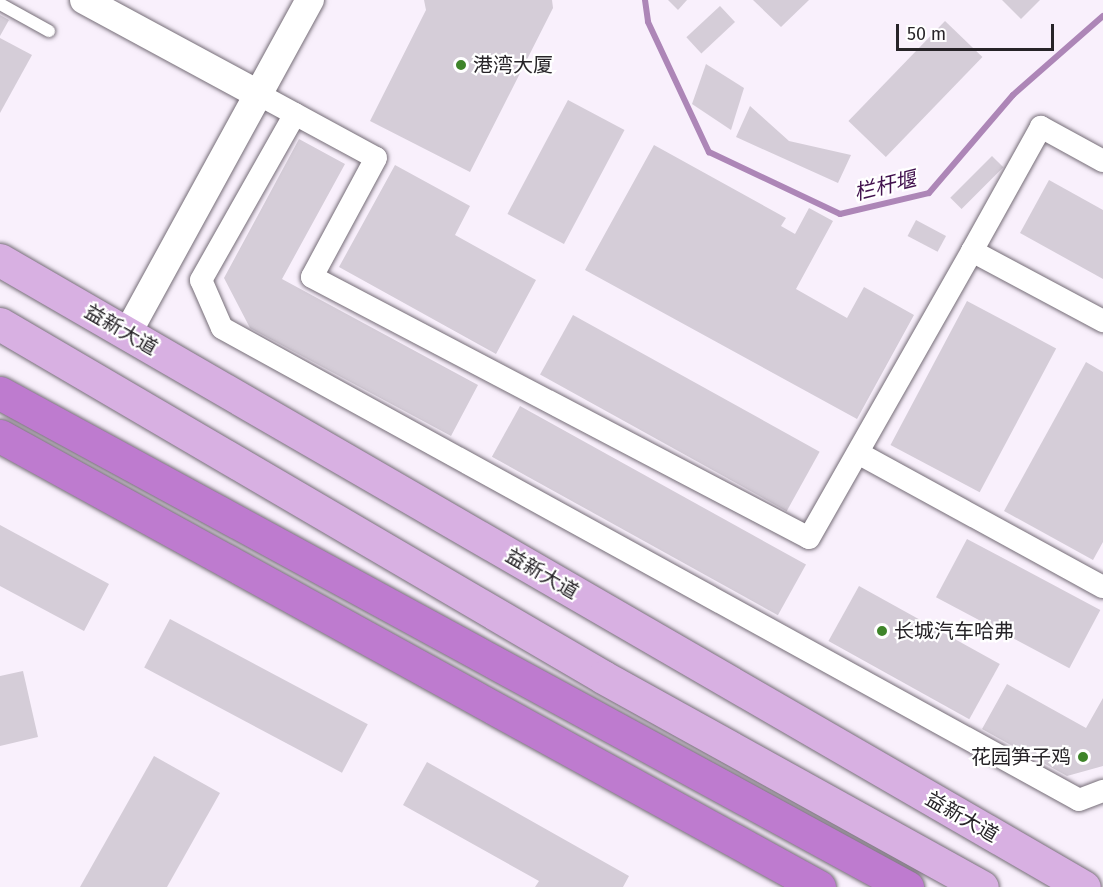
<!DOCTYPE html>
<meta charset="utf-8">
<style>
body{margin:0}
#map{position:relative;width:1103px;height:887px;overflow:hidden;background:#f9f0fc;font-family:"Fira Sans","Noto Sans SC",sans-serif}
div>[style]{position:absolute}
[style*='--x']{left:calc(var(--x)*1px);top:calc(var(--y)*1px);width:calc(var(--w)*1px);rotate:calc(var(--a)*1deg)}
.stream>*{height:6px;margin:-3px;padding:0 3px;transform-origin:3px;border-radius:3px;background:#ad86b7}
.building>*{inset:0;background:#d5cdd8;transform-origin:0 0}
.roads{filter:drop-shadow(0 0 2px #756d77) drop-shadow(0 0 2px #756d77)}
.service>*{height:12px;margin:-6px;padding:0 6px;transform-origin:6px;border-radius:6px;background:#fff}
.minor>*{height:22px;margin:-11px;padding:0 11px;transform-origin:11px;border-radius:11px;background:#fff}
.tertiary>*{height:28px;margin:-14px;padding:0 14px;transform-origin:14px;border-radius:14px;background:#fff}
.primary>*{height:33px;margin:-16.5px;padding:0 16.5px;transform-origin:16.5px;border-radius:16.5px;background:#d8b0e2}
.motorway>*{height:33px;margin:-16.5px;padding:0 16.5px;transform-origin:16.5px;border-radius:16.5px;background:#be7bcf}
.dots>*{width:16px;height:16px;translate:-50% -50%;box-sizing:border-box;border:3px solid #fff;border-radius:50%}
span{translate:-50% -50%;white-space:nowrap;text-align:center;line-height:1.15;-webkit-text-stroke:4.5px #fff;paint-order:stroke}
.poi-label{font-size:20px;color:#272428}
.left{translate:0 -50%;text-align:left}
.right{translate:-100% -50%;text-align:right}
.street-label{font-size:20px;color:#272428}
.water-label{font-size:21px;color:#42124e;font-style:italic}
.scale{position:absolute;left:896px;top:24px;width:158px;height:27px;box-sizing:border-box;border:3px solid #272428;border-top:0;padding-left:8px;font-size:18px;line-height:21px;white-space:nowrap;color:#272428;-webkit-text-stroke:4px #fff;paint-order:stroke}
</style>
<div id="map">
<div class="stream">
<i style="--x:645;--y:0;--w:22;--a:82"></i>
<i style="--x:648;--y:22;--w:144;--a:64.9"></i>
<i style="--x:709;--y:152;--w:145;--a:25.3"></i>
<i style="--x:840;--y:214;--w:91;--a:-13.3"></i>
<i style="--x:929;--y:193;--w:129;--a:-49.4"></i>
<i style="--x:1013;--y:95;--w:120;--a:-41.3"></i>
</div>
<div class="building">
<i style="clip-path:polygon(424px 0,552px 0,553px 8px,470px 172px,370px 121px,426px 10px)"></i>
<i style="clip-path:polygon(668px 0,687px 0,678px 10px)"></i>
<i style="clip-path:polygon(753px 0,809px 0,781px 27px)"></i>
<i style="clip-path:polygon(1002px 0,1040px 0,1021px 19px)"></i>
<i style="left:720px;top:6px;width:22px;height:46px;rotate:47deg"></i>
<i style="clip-path:polygon(0 15px,9px 20px,0 36px)"></i>
<i style="left:945px;top:21px;width:52px;height:139px;rotate:44deg"></i>
<i style="clip-path:polygon(0 38px,32px 55px,0 113px)"></i>
<i style="clip-path:polygon(706px 64px,744px 88px,731px 130px,692px 104px)"></i>
<i style="left:568px;top:100px;width:64px;height:129px;rotate:28deg"></i>
<i style="clip-path:polygon(750px 106px,789px 141px,851px 155px,838px 183px,736px 137px)"></i>
<i style="clip-path:polygon(299px 139px,345px 164px,282px 279px,478px 385px,451px 436px,250px 328px,224px 278px)"></i>
<i style="clip-path:polygon(654px 145px,786px 218px,781px 226px,795px 234px,809px 208px,833px 221px,796px 289px,847px 318px,864px 287px,914px 315px,857px 419px,585px 270px)"></i>
<i style="left:992px;top:156px;width:16px;height:59px;rotate:45deg"></i>
<i style="clip-path:polygon(395px 165px,470px 206px,455px 235px,536px 280px,496px 354px,339px 267px)"></i>
<i style="clip-path:polygon(1049px 180px,1103px 210px,1103px 279px,1020px 233px)"></i>
<i style="left:916px;top:220px;width:34px;height:18px;rotate:28deg"></i>
<i style="left:967px;top:301px;width:101px;height:163px;rotate:28deg"></i>
<i style="left:573px;top:315px;width:282px;height:68px;rotate:29deg"></i>
<i style="clip-path:polygon(1086px 362px,1103px 372px,1103px 542px,1093px 560px,1004px 511px)"></i>
<i style="left:520px;top:406px;width:327px;height:58px;rotate:29deg"></i>
<i style="clip-path:polygon(0 525px,109px 584px,84px 631px,0 586px)"></i>
<i style="left:967px;top:539px;width:151px;height:66px;rotate:28deg"></i>
<i style="left:859px;top:586px;width:161px;height:63px;rotate:29deg"></i>
<i style="left:170px;top:619px;width:224px;height:55px;rotate:28deg"></i>
<i style="clip-path:polygon(23px 671px,38px 737px,0 746px,0 676px)"></i>
<i style="clip-path:polygon(1007px 684px,1086px 728px,1103px 698px,1103px 766px,1067px 776px,982px 729px)"></i>
<i style="clip-path:polygon(154px 756px,220px 793px,167px 887px,80px 887px)"></i>
<i style="clip-path:polygon(427px 762px,629px 876px,623px 887px,535px 887px,539px 881px,403px 805px)"></i>
</div>
<div class="roads">
<div class="service">
<i style="--x:0;--y:4;--w:56;--a:28.9"></i>
</div>
<div class="minor">
<i style="--x:258;--y:94;--w:134;--a:28.5"></i>
<i style="--x:376;--y:158;--w:135;--a:118.3"></i>
<i style="--x:312;--y:277;--w:561;--a:27.71"></i>
<i style="--x:809;--y:538;--w:330;--a:-60.4"></i>
<i style="--x:295;--y:114;--w:191;--a:119.5"></i>
<i style="--x:201;--y:280;--w:52;--a:66.4"></i>
<i style="--x:222;--y:328;--w:978;--a:28.84"></i>
<i style="--x:1079;--y:800;--w:26;--a:-21"></i>
<i style="--x:1103;--y:161;--w:71;--a:-151.3"></i>
<i style="--x:1041;--y:127;--w:142;--a:119.1"></i>
<i style="--x:972;--y:251;--w:149;--a:28.1"></i>
<i style="--x:858;--y:453;--w:279;--a:28.7"></i>
</div>
<div class="tertiary">
<i style="--x:84;--y:0;--w:198;--a:28.4"></i>
<i style="--x:127;--y:334;--w:381;--a:-61.3"></i>
</div>
<div class="primary">
<i style="--x:0;--y:260;--w:1252;--a:30.05"></i>
<i style="--x:0;--y:324;--w:699;--a:30.34"></i>
<i style="--x:603;--y:677;--w:433;--a:29"></i>
</div>
<div class="motorway">
<i style="--x:0;--y:393;--w:1033;--a:28.58"></i>
<i style="--x:0;--y:436;--w:935;--a:28.84"></i>
</div>
</div>
<div class="dots">
<i style="left:461px;top:65px;background:#3e8429"></i>
<i style="left:882px;top:631px;background:#3e8429"></i>
<i style="left:1083px;top:757px;background:#3e8429"></i>
</div>
<div class="poi-label">
<span class="left" style="left:473px;top:65px">港湾大厦</span>
<span class="left" style="left:894px;top:631px">长城汽车哈弗</span>
<span class="right" style="left:1071px;top:757px">花园笋子鸡</span>
</div>
<div class="street-label">
<span style="left:121px;top:330px;rotate:30deg">益新大道</span>
<span style="left:542px;top:574px;rotate:30deg">益新大道</span>
<span style="left:962px;top:817px;rotate:30deg">益新大道</span>
</div>
<div class="water-label">
<span style="left:885px;top:186px;rotate:-14deg">栏杆堰</span>
</div>
<div class="scale">50 m</div>
</div>
